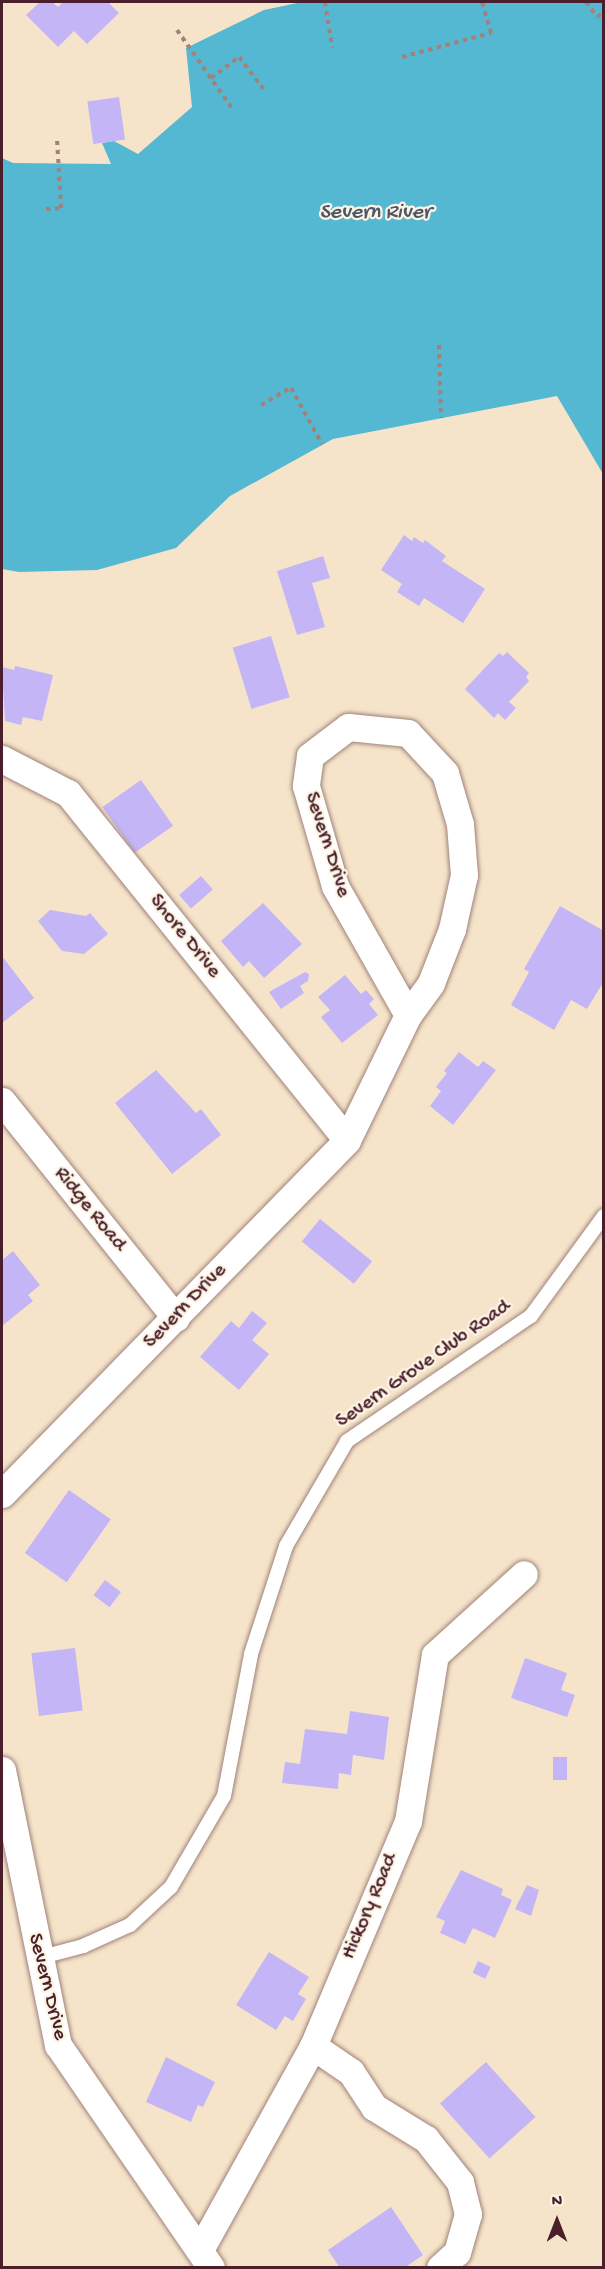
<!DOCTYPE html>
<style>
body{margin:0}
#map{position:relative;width:605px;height:2269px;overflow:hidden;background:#f6e4ca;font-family:"Gochi Hand",sans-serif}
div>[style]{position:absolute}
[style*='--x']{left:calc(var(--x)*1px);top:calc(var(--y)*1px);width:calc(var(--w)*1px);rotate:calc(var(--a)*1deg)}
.water>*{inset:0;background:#55b8d3}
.building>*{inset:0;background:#c3b5f6;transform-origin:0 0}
.path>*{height:4px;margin-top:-2px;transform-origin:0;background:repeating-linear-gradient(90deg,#a0827a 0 4.5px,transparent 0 9px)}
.roads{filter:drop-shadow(0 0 2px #a0827a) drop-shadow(0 0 2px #a0827a)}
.service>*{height:14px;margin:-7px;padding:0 7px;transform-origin:7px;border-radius:7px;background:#fff}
.minor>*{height:27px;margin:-13.5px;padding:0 13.5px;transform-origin:13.5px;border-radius:13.5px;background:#fff}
span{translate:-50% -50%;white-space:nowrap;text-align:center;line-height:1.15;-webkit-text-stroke:4.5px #fcf5e5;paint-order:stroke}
.street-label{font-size:21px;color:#4a1f2b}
.water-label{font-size:22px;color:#4e5566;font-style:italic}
.frame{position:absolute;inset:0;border:3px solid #4a1f2b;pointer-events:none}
.north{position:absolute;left:527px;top:2191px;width:60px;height:60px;-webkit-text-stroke:4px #fcf5e5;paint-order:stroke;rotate:0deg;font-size:16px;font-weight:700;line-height:24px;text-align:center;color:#4a1f2b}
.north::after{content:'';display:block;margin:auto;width:21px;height:27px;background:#4a1f2b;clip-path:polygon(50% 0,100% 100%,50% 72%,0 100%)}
</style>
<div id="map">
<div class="water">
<i style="clip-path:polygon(302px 2px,603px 2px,603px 474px,557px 396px,333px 439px,230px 496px,176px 548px,97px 570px,19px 572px,2px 569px,2px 158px,13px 163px,111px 164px,102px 143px,114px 141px,138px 154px,192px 107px,186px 48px,264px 10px)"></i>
</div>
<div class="building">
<i style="clip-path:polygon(40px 2px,52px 2px,58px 7px,63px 2px,108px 2px,119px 13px,87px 44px,74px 31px,58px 47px,26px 15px)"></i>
<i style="left:119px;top:97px;width:43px;height:32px;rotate:82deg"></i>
<i style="clip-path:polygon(404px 535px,412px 541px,414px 537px,423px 543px,425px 540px,446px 556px,442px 561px,485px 589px,463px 623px,424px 598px,419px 606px,397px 592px,402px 584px,381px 570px)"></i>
<i style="clip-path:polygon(323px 556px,330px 578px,312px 583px,325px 627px,297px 635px,277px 571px)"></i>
<i style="left:271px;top:636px;width:64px;height:40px;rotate:73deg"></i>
<i style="clip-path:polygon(507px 652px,529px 673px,526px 677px,529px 681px,509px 702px,516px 708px,505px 720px,498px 713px,494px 718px,465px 689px,499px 653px,503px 656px)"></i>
<i style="clip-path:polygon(15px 666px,53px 675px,42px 721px,23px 717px,21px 725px,5px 721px,2px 667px,14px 670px)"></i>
<i style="left:141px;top:780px;width:56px;height:47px;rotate:55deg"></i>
<i style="left:201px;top:876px;width:18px;height:29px;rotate:49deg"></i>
<i style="clip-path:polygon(263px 903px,302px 944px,264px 978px,249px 961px,243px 967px,221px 941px)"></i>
<i style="clip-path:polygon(560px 906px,604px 931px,604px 981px,587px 1009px,571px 1000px,554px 1030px,511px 1005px,529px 972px,524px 969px)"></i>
<i style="clip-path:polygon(50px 910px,86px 916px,90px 913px,108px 934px,84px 954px,62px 951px,38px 921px)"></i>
<i style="clip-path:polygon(2px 956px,34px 998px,2px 1023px)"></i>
<i style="clip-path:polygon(305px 972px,309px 974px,308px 981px,300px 986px,304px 993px,281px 1009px,269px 992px)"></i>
<i style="clip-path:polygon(345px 975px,361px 994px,366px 990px,374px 999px,369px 1004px,378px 1015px,342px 1043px,321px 1017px,330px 1010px,318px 997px)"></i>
<i style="clip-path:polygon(459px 1052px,478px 1067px,483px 1061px,496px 1070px,453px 1125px,430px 1106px,441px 1091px,436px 1087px,447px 1073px,444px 1071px)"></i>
<i style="clip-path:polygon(156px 1070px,196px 1113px,201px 1109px,221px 1135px,172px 1174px,115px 1103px)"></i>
<i style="left:320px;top:1219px;width:67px;height:29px;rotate:39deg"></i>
<i style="clip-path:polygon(13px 1251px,40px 1285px,28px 1295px,33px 1301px,2px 1326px,2px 1260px)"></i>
<i style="clip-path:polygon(252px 1311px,267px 1323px,252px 1340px,269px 1354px,239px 1390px,200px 1357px,231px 1321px,239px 1328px)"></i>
<i style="left:69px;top:1490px;width:51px;height:77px;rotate:35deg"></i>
<i style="left:105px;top:1580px;width:20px;height:19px;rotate:37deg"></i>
<i style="left:75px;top:1648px;width:63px;height:44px;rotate:83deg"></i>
<i style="clip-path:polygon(525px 1658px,567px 1673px,561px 1690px,575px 1695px,567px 1717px,511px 1698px)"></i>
<i style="clip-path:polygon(350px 1711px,389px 1717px,384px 1760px,353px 1755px,351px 1775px,339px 1773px,338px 1789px,282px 1783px,285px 1762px,300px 1764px,305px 1729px,347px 1734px)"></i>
<i style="left:553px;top:1757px;width:14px;height:23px"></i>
<i style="clip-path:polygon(461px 1870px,503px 1889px,501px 1895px,512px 1900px,495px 1938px,473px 1928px,465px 1944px,440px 1933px,445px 1921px,436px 1917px)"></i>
<i style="clip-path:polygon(527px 1885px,539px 1890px,531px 1916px,515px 1909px)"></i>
<i style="clip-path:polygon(269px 1952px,309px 1977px,298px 1994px,306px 1999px,293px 2021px,285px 2016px,276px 2030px,236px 2005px)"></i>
<i style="left:478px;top:1961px;width:14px;height:13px;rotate:25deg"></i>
<i style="clip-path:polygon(166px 2057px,215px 2082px,203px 2107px,198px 2105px,191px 2122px,146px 2102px)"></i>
<i style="left:486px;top:2062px;width:74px;height:62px;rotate:48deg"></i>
<i style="clip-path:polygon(391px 2207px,423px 2255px,404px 2268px,340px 2268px,328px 2250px)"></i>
</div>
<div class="path">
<i style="--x:325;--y:2;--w:46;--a:81.2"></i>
<i style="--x:586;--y:2;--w:19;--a:54"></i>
<i style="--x:597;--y:17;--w:9;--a:-36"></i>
<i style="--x:177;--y:30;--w:99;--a:54.9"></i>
<i style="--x:402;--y:57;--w:92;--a:-15.1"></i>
<i style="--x:491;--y:33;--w:32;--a:-106"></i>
<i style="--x:211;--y:78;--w:35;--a:-37"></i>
<i style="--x:239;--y:57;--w:44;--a:52.4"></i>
<i style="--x:46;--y:209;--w:15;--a:-4"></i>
<i style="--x:61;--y:208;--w:69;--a:-93.3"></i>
<i style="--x:439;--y:345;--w:73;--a:88.4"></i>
<i style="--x:261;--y:405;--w:34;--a:-30"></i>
<i style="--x:291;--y:388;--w:64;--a:61"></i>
</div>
<div class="roads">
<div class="service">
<i style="--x:38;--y:1958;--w:47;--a:-14.9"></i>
<i style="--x:83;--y:1946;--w:51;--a:-24.1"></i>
<i style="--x:130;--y:1925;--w:56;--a:-42.8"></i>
<i style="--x:171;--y:1887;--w:105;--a:-59.8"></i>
<i style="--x:224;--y:1796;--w:145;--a:-79.2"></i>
<i style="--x:251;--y:1654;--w:114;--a:-72"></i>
<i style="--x:286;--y:1546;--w:121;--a:-59.8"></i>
<i style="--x:347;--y:1441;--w:222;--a:-34.2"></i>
<i style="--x:531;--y:1316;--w:124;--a:-53.9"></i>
</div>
<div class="minor">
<i style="--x:2;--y:759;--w:74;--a:27.3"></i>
<i style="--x:68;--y:793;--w:445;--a:51.2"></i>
<i style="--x:2;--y:1101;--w:278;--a:51.3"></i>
<i style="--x:2;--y:1494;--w:494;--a:-45.7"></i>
<i style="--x:347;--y:1140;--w:139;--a:-64"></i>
<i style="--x:408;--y:1015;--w:39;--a:-54"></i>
<i style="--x:431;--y:983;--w:58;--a:-68.7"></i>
<i style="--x:452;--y:929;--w:55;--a:-77.5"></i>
<i style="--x:464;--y:875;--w:51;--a:-94.5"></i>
<i style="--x:460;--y:824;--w:53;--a:-106.4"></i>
<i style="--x:445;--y:773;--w:54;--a:-132.8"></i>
<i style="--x:408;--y:733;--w:60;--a:-174.3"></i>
<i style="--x:348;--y:727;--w:48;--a:142.7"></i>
<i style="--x:310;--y:756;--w:30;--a:98"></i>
<i style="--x:306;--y:786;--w:104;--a:73.8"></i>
<i style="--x:335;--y:886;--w:148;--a:60.5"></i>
<i style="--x:2;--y:1770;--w:281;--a:78.5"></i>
<i style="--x:58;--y:2045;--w:270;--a:55.5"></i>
<i style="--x:313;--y:2046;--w:46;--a:34.4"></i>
<i style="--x:351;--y:2072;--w:42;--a:56.7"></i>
<i style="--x:374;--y:2107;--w:61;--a:31.6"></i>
<i style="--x:426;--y:2139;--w:55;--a:51.7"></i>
<i style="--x:460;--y:2182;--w:33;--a:76"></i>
<i style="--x:468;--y:2214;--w:40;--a:106"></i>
<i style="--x:457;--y:2252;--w:23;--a:137"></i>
<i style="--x:201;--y:2248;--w:231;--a:-61"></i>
<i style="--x:313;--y:2046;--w:244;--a:-67.1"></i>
<i style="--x:408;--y:1821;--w:168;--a:-80.8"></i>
<i style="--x:435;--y:1655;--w:120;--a:-42.3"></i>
</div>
</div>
<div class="street-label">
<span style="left:326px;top:845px;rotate:72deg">Severn Drive</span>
<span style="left:184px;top:937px;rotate:51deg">Shore Drive</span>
<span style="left:89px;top:1210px;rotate:51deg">Ridge Road</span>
<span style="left:186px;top:1307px;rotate:-46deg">Severn Drive</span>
<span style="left:424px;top:1365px;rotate:-35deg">Severn Grove Club Road</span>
<span style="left:371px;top:1907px;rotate:-67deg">Hickory Road</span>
<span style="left:46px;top:1987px;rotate:76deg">Severn Drive</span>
</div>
<div class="water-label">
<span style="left:375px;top:214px">Severn River</span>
</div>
<div class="frame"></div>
<div class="north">N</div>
</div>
